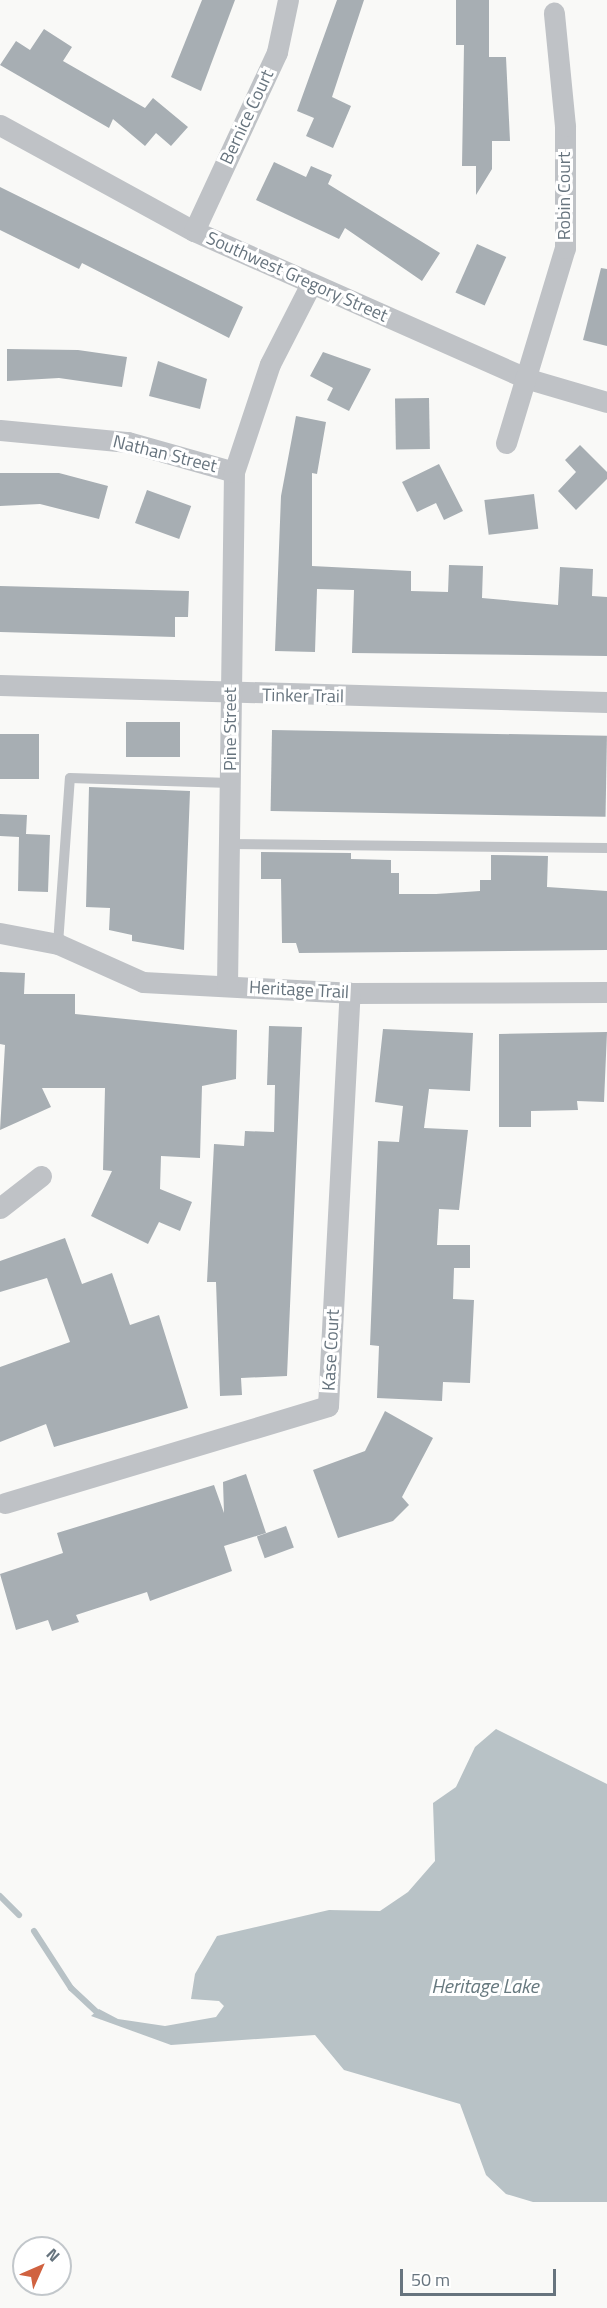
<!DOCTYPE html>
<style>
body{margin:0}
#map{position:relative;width:607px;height:2308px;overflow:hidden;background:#f9f9f7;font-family:"Titillium Web",sans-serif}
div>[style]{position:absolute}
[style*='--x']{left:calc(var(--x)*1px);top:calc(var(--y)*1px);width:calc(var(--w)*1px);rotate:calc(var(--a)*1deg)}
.water>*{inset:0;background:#b8c2c6}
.stream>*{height:6px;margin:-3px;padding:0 3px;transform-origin:3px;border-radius:3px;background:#b8c2c6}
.building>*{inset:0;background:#a7aeb3;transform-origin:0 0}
.service>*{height:10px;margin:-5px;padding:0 5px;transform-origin:5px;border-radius:5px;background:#bfc2c6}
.minor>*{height:21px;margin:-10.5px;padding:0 10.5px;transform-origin:10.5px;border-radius:10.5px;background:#bfc2c6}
span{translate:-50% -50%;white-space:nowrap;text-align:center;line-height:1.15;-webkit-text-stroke:6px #fff;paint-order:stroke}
.street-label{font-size:18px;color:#67747e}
.water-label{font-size:20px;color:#67797f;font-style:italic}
.north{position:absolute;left:12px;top:2236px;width:60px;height:60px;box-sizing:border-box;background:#fff;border:2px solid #c2c7cb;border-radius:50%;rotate:45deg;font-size:16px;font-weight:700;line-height:24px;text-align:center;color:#67747e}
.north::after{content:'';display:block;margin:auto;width:21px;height:27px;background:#d06240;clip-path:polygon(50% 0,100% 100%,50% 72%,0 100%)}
.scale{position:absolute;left:400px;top:2269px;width:156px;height:27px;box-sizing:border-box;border:3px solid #67747e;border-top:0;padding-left:8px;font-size:18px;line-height:21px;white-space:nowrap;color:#67747e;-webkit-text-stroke:4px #fff;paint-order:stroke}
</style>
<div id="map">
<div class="water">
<i style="clip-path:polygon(496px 1729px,607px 1784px,607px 2202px,533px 2202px,506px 2194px,486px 2175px,460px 2104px,344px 2070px,315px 2035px,171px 2045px,91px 2016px,99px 2009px,118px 2019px,165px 2026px,216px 2017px,224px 2006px,219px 2001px,191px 1999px,195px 1974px,217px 1936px,329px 1910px,380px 1911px,408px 1892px,435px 1861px,433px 1803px,456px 1787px,475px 1747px)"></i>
</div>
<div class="stream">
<i style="--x:0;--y:1896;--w:27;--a:45"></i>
<i style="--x:34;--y:1931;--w:68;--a:57"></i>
<i style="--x:71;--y:1988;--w:41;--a:43"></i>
</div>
<div class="building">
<i style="clip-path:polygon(202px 0,235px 0,201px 91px,171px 77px)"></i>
<i style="clip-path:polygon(337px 0,364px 0,332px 97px,351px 106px,333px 148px,306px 136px,314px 118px,297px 111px)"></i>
<i style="clip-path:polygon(456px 0,489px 0,489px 57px,506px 57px,510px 141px,492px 141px,492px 169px,476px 195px,476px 166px,462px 166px,464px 45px,456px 45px)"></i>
<i style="clip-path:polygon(44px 29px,72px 47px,63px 61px,145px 108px,153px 98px,188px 127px,171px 146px,156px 133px,145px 146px,113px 119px,109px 128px,0 65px,16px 41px,30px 50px)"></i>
<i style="clip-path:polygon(274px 162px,306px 177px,311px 166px,332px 175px,328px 184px,440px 253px,422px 281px,345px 228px,339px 239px,256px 200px)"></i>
<i style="clip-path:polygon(0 187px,243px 307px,229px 338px,82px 263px,79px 269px,0 230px)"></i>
<i style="left:477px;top:244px;width:32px;height:53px;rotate:24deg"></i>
<i style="clip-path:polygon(601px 268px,607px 269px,607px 346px,583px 340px)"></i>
<i style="clip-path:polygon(7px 349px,78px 350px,127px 357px,122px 387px,59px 378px,7px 381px)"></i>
<i style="clip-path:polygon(323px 352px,371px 369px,349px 411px,327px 400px,333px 388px,310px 376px)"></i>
<i style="clip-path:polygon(158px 361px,207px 379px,200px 409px,149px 396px)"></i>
<i style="left:429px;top:398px;width:51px;height:34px;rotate:89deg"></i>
<i style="clip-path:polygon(296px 416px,326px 422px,317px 474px,312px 473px,312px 566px,411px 571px,411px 591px,448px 592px,449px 565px,483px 566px,482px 598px,558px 605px,560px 567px,593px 569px,592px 596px,607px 597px,607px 656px,352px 653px,354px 590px,317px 589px,315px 652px,275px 651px,281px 496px)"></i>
<i style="clip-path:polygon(580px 445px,607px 472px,607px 479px,576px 510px,558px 491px,576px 472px,565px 460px)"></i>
<i style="clip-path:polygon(439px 464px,463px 511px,444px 520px,436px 503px,417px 512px,402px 482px)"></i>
<i style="clip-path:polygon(0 473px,59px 473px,108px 486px,99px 519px,40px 504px,0 506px)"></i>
<i style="left:147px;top:490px;width:47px;height:35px;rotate:20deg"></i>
<i style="left:534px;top:494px;width:35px;height:50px;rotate:83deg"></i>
<i style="clip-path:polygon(0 586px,189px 591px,188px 617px,175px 617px,175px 637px,0 632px)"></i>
<i style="left:126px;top:722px;width:54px;height:35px"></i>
<i style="left:272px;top:730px;width:335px;height:81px;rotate:1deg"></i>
<i style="left:0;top:734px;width:39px;height:45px"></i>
<i style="clip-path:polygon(89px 787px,190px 791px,184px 950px,132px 941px,132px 935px,109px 930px,110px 908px,86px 907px)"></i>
<i style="clip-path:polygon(0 814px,27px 815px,26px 834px,50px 835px,48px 892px,18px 891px,19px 837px,0 836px)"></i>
<i style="clip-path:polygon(261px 852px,351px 853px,351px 859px,391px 860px,391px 873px,399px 873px,399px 894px,436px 894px,480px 891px,480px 880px,491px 880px,491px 855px,548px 856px,547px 887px,607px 891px,607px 950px,299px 953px,296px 943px,282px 943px,281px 879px,261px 879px)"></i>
<i style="clip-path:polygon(0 972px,25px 973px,24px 994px,75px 994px,75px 1014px,237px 1030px,236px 1079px,202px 1086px,200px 1158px,161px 1156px,160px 1189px,192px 1202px,180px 1231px,159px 1222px,148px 1244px,91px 1216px,112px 1171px,103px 1170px,105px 1088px,42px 1088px,51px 1107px,0 1130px,5px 1045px,0 1044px)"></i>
<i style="clip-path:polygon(269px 1026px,302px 1027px,287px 1376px,241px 1378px,242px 1395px,220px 1396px,216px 1282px,207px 1282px,214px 1144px,244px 1146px,245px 1131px,274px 1132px,275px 1085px,267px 1085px)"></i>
<i style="clip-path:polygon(383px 1029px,473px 1033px,470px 1091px,429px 1089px,424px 1128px,468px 1130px,459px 1210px,439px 1209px,437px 1245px,470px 1245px,470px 1268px,454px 1268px,453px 1299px,474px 1300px,470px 1383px,443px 1382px,442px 1401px,377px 1398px,379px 1346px,370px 1345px,378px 1141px,399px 1142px,403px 1106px,375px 1102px)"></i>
<i style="clip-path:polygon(607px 1032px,604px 1102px,577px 1101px,578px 1110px,531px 1111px,531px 1127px,499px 1127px,499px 1034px)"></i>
<i style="clip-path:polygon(65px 1238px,82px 1284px,112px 1273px,130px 1325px,159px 1315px,188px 1408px,54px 1447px,46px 1424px,0 1442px,0 1367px,70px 1342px,47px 1278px,0 1292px,0 1261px)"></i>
<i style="clip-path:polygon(385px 1411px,433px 1438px,402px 1497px,409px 1505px,393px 1521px,338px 1538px,313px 1470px,365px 1451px)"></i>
<i style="clip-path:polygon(246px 1474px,266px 1533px,224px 1546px,232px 1571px,150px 1601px,147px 1592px,76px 1615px,79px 1622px,52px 1631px,48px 1620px,16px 1630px,0 1574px,63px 1553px,57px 1533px,214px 1485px,224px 1513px,223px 1482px)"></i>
<i style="left:286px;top:1526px;width:23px;height:31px;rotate:70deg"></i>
</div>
<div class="service">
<i style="--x:227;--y:844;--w:380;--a:0.6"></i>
<i style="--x:58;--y:944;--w:166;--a:-85.9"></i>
<i style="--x:70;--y:778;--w:160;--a:1.8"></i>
</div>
<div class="minor">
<i style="--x:0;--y:125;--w:221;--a:28.7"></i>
<i style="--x:194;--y:231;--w:362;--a:23.9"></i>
<i style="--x:525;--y:378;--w:85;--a:16.3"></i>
<i style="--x:194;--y:231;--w:197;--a:-65.1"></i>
<i style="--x:277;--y:52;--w:53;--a:-78.1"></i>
<i style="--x:0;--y:430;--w:129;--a:5.4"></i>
<i style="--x:128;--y:442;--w:110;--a:15.8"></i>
<i style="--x:506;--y:443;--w:204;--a:-73.2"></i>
<i style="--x:565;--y:248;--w:122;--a:-90"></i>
<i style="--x:565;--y:126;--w:114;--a:-95.6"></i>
<i style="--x:0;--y:685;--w:607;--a:1.6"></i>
<i style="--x:0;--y:933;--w:59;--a:10.7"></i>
<i style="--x:58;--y:944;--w:93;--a:24.1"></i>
<i style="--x:143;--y:982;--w:207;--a:3"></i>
<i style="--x:350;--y:993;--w:257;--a:-0.2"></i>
<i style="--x:227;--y:986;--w:514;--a:-89.22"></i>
<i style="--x:234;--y:472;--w:114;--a:-71.6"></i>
<i style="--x:270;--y:364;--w:90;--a:-62.9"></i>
<i style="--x:0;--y:1208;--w:52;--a:-38"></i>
<i style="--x:5;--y:1503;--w:337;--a:-16.7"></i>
<i style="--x:328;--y:1406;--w:414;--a:-87"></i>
</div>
<div class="street-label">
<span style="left:247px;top:117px;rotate:-65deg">Bernice Court</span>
<span style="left:564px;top:196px;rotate:-90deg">Robin Court</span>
<span style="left:297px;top:277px;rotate:24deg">Southwest Gregory Street</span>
<span style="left:165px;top:454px;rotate:14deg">Nathan Street</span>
<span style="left:303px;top:696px;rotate:1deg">Tinker Trail</span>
<span style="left:230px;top:729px;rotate:-90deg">Pine Street</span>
<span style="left:299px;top:990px;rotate:3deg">Heritage Trail</span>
<span style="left:331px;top:1350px;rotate:-87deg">Kase Court</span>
</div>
<div class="water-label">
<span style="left:485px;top:1985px">Heritage Lake</span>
</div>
<div class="north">N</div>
<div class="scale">50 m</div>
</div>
